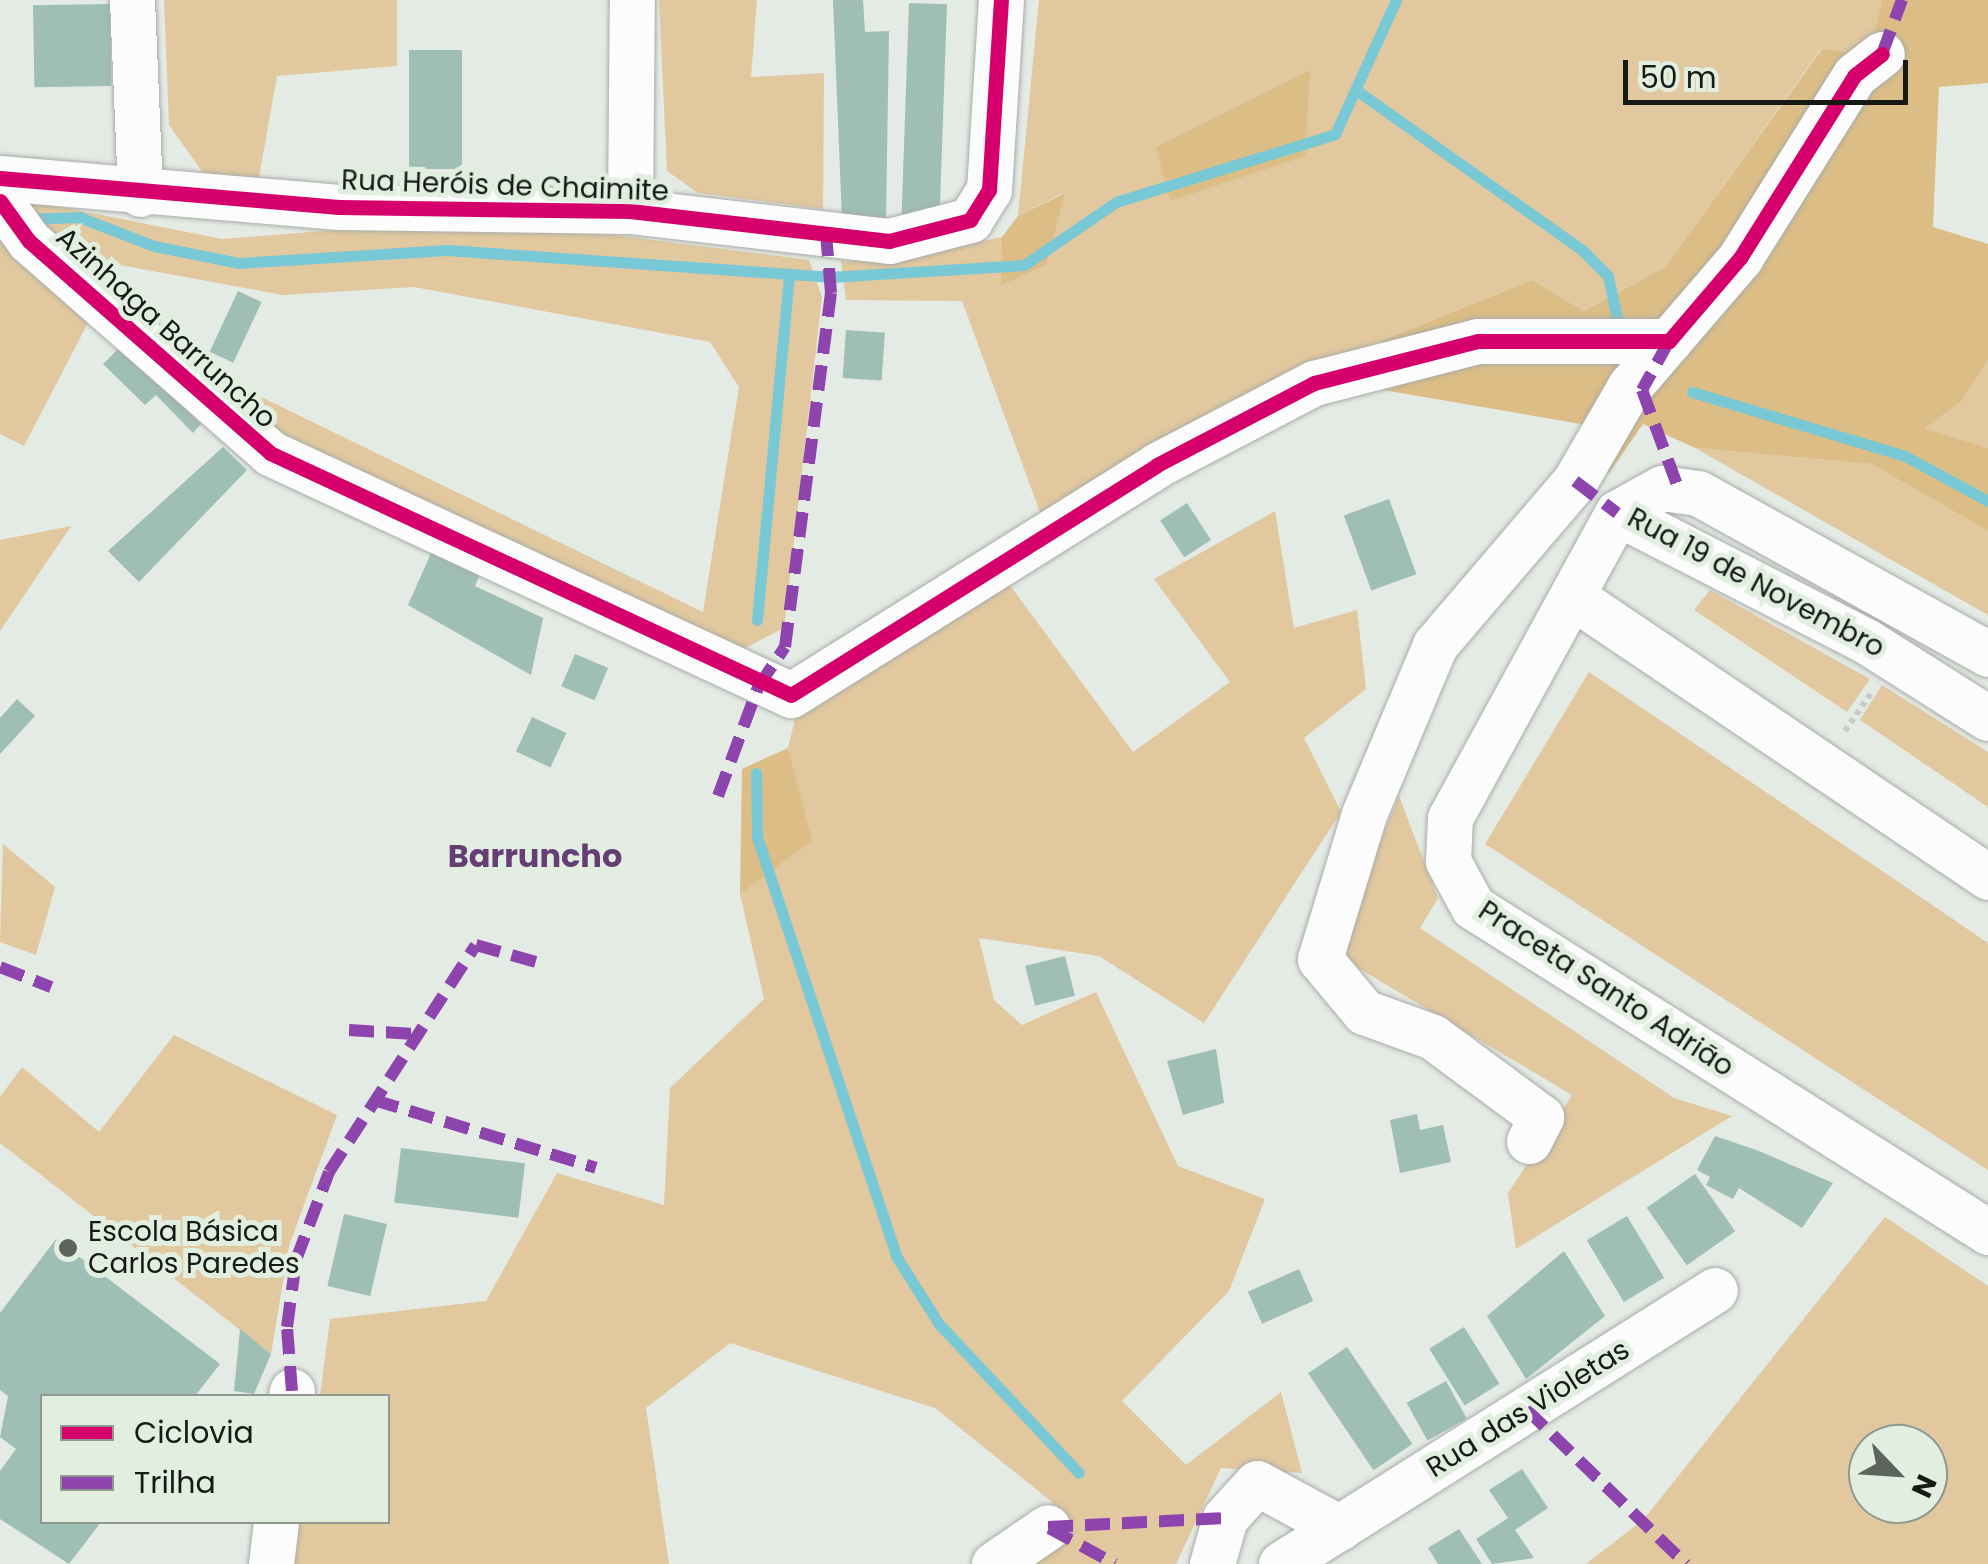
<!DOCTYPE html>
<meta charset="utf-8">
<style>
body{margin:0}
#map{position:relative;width:1988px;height:1564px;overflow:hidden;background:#e4eae4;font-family:Poppins,sans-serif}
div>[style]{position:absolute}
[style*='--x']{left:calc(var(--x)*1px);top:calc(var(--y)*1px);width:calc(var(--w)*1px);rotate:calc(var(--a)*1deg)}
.green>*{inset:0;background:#e1c89e}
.forest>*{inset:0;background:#dcbd86}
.stream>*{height:11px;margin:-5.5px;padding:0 5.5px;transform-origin:5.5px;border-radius:5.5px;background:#79c8d5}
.building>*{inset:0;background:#9ebeb6;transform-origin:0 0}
.path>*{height:6px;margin-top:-3px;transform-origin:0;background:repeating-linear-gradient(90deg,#c8c9c8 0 5px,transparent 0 10px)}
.roads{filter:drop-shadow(0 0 2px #a8aca8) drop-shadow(0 0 2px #a8aca8)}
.minor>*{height:45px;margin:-22.5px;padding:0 22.5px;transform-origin:22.5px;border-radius:22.5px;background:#fbfcfb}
.quiet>*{height:12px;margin-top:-6px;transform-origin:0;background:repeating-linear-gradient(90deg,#8e44ad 0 25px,transparent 0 37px)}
.cycleway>*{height:15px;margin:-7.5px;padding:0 7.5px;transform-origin:7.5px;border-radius:7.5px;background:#d6006c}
.dots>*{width:28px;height:28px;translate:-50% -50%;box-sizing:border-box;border:5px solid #e1eee0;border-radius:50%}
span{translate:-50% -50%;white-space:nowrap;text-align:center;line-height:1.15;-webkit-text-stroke:10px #e1eee0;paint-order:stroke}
.street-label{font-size:28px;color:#151a15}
.poi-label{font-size:28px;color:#151a15}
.left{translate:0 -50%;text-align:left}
.quarter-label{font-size:32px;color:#653e76;font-weight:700}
.legend{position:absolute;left:40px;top:1394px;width:350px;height:130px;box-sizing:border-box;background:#e1eee0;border:2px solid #8f998f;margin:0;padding:12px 18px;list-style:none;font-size:30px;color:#151a15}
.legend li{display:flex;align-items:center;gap:20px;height:50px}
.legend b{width:50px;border:2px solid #8f998f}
.north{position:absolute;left:1848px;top:1424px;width:100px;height:100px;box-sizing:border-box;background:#e1eee0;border:2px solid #8f998f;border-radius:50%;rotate:115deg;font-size:28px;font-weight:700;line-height:40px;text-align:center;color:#151a15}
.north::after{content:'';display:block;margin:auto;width:35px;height:45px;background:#5d635d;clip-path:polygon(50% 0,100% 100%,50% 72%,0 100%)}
.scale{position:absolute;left:1623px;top:60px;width:285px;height:45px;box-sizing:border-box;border:5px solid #151a15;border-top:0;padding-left:12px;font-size:30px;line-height:35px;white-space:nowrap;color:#151a15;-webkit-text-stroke:8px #e1eee0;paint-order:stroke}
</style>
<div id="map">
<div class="green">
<i style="clip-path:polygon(164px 0,397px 0,397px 66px,277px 76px,259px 177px,206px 177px,169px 125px)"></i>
<i style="clip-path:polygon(659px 0,757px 0,751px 77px,824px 73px,823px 209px,698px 193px,667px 171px)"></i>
<i style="clip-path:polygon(1039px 0,1882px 0,1869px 54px,1821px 49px,1665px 267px,1584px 311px,1532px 280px,1381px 341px,1250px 399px,1044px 523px,962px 301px,846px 300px,841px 261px,887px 261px,1002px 237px,1001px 284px,1063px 193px,1018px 216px)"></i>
<i style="clip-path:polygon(16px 198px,222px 239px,360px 228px,614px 235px,809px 260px,822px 297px,784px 628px,745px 648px,699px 642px,291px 453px,223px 400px,259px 396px,703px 612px,739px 387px,710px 342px,414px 287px,283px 295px,65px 255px)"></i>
<i style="clip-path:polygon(0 237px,91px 317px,24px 446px,0 434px)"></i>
<i style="clip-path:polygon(1988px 360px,1988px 448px,1923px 428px,1962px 401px)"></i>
<i style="clip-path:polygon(1695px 448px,1871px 464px,1988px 531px,1988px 615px)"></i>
<i style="clip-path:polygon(1275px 511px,1294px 628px,1357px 610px,1366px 689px,1304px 738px,1341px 812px,1204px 1023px,1099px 956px,979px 938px,994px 1000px,1022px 1025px,1096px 992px,1178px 1166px,1265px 1199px,1229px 1291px,1122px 1401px,1186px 1465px,1281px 1392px,1302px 1473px,1221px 1468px,1176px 1564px,1030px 1564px,1042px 1554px,1052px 1502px,935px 1408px,730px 1343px,646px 1408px,669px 1564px,288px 1564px,301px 1522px,388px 1522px,388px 1396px,320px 1396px,330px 1319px,486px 1301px,557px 1173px,664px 1205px,670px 1088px,764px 999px,740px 894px,811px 841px,788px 748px,806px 674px,989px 557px,1133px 752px,1230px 682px,1154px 579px)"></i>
<i style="clip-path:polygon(71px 526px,0 631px,0 540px)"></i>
<i style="clip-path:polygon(1710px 590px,1870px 679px,1847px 712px,1694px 610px)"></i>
<i style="clip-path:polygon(1589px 672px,1988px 943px,1988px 1170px,1485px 844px)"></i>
<i style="clip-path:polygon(1882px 685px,1988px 752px,1988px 807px,1860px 720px)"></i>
<i style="clip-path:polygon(1399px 796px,1438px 898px,1420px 928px,1674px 1098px,1732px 1116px,1516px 1249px,1508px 1193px,1572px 1095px,1348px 962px,1346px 926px)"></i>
<i style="clip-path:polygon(3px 844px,55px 887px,36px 955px,0 942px)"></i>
<i style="clip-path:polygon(174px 1035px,337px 1115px,289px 1246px,271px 1354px,0 1143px,0 1097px,22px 1067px,99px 1132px)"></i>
<i style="clip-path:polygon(evenodd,1885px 1217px,1988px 1286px,1988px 1564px,1586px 1564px,1644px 1519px,1885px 1217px,1868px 1444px,1928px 1444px,1928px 1504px,1868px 1504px,1868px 1444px)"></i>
</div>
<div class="forest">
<i style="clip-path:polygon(1882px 0,1988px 0,1988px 83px,1939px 87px,1933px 227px,1988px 244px,1988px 360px,1962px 401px,1924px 428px,1988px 448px,1988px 531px,1871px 464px,1695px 448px,1643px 424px,1609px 473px,1581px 424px,1366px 387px,1381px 341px,1532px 280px,1584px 311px,1665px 267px,1822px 49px,1869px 54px)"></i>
<i style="clip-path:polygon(1310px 70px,1305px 156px,1170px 201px,1156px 147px)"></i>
<i style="clip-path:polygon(1065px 193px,1046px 265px,1001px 285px,1002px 237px,1018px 216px)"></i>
<i style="clip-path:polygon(788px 748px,812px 841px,740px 894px,742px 769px)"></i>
</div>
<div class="stream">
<i style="--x:1356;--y:90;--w:277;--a:35.3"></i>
<i style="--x:1582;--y:250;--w:37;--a:45"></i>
<i style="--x:1608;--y:276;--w:48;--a:78"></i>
<i style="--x:27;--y:219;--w:52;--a:-2.2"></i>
<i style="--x:79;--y:217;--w:80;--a:21.1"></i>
<i style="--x:154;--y:246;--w:87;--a:11.3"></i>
<i style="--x:239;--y:263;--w:208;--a:-3.6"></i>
<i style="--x:447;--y:250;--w:383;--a:4"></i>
<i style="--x:829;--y:277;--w:195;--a:-3.5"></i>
<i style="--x:1024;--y:265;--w:112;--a:-34.4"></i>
<i style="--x:1116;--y:202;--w:229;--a:-17.2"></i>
<i style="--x:1335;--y:134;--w:147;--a:-65.5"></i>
<i style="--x:1692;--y:392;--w:222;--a:16.7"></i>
<i style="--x:1905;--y:456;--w:94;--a:28.5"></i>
<i style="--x:757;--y:620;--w:348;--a:-84.7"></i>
<i style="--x:756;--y:773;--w:64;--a:89.1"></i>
<i style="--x:757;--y:837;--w:441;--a:71.6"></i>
<i style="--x:896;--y:1256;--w:80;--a:57.7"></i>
<i style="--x:939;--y:1324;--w:204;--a:46.8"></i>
</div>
<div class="building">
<i style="clip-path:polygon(833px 0,863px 0,865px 32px,889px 31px,886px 218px,842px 219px)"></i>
<i style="left:909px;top:3px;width:38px;height:214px;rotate:2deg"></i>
<i style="left:110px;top:4px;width:82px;height:77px;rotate:89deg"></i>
<i style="left:462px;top:50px;width:119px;height:53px;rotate:90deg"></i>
<i style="left:238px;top:291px;width:26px;height:67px;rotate:25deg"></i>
<i style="left:846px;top:330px;width:39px;height:48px;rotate:4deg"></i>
<i style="clip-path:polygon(122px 345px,201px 424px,193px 433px,156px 395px,145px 405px,103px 364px)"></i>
<i style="clip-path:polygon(223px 447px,247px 470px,139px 582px,108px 551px)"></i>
<i style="left:1389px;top:499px;width:80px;height:48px;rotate:70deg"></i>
<i style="left:1187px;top:503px;width:44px;height:32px;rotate:57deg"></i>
<i style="clip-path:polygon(436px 542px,483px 566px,475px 586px,543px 618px,531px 675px,408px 605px)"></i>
<i style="left:575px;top:654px;width:36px;height:35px;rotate:23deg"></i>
<i style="clip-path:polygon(17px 699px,35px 716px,0 754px,0 718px)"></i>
<i style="left:532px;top:717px;width:38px;height:38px;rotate:25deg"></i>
<i style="left:1065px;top:956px;width:41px;height:41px;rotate:76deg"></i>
<i style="clip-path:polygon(1216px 1049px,1224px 1103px,1183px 1115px,1167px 1061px)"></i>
<i style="clip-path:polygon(1417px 1114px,1420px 1130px,1443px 1125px,1451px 1162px,1400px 1173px,1390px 1120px)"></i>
<i style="clip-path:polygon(1715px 1136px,1759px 1151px,1833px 1183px,1802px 1228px,1739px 1188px,1733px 1199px,1706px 1185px,1710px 1177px,1697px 1170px)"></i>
<i style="left:401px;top:1148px;width:125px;height:55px;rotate:7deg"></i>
<i style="left:1695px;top:1174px;width:70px;height:59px;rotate:55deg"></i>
<i style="left:344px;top:1214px;width:44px;height:74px;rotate:13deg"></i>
<i style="left:1627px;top:1216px;width:72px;height:47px;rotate:59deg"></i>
<i style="clip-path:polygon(56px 1239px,220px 1364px,195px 1396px,42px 1396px,42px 1522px,101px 1522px,69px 1564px,0 1519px,0 1471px,16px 1449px,0 1437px,8px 1396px,0 1390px,0 1313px)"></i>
<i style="clip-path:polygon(1564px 1251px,1605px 1316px,1526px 1379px,1487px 1316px)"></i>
<i style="left:1299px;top:1269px;width:35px;height:56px;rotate:66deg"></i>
<i style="left:1464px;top:1327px;width:67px;height:41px;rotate:58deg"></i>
<i style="clip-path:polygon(240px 1329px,271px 1354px,254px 1394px,234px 1391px)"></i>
<i style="left:1347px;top:1347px;width:117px;height:47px;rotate:56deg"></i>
<i style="left:1446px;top:1381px;width:43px;height:45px;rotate:61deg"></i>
<i style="clip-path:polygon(1522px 1469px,1548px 1508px,1515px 1530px,1534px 1558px,1492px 1564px,1476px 1539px,1508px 1518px,1489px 1490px)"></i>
<i style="clip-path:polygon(1459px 1529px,1482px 1564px,1438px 1564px,1428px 1548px)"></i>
</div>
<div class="path">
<i style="--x:1845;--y:731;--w:47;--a:-55.3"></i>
</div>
<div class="roads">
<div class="minor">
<i style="--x:132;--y:0;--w:194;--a:87.6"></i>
<i style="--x:0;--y:178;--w:340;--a:4.9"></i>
<i style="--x:339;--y:207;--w:291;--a:0.8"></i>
<i style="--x:630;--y:211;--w:261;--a:6.6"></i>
<i style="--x:889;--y:241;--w:84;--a:-14.5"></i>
<i style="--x:970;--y:220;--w:36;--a:-58"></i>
<i style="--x:989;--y:190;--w:190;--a:-86.4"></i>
<i style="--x:0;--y:201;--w:49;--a:54.1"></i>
<i style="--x:29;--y:241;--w:321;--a:41.3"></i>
<i style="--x:270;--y:453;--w:574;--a:24.91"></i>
<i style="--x:791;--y:695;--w:432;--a:-32.1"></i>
<i style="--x:1157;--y:465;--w:177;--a:-27.6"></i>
<i style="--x:1314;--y:383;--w:169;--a:-14.4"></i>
<i style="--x:1478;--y:341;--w:191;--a:0"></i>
<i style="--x:630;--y:211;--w:211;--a:-89.5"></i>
<i style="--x:1617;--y:513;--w:348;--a:118.7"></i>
<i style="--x:1450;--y:818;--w:43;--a:92.7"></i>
<i style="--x:1448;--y:861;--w:52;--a:61.5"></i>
<i style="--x:1473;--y:907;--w:609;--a:32.25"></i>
<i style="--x:1617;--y:513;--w:280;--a:27.2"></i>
<i style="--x:1866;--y:641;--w:144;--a:32.3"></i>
<i style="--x:1617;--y:513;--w:51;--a:-29.1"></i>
<i style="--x:1662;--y:488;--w:36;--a:8"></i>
<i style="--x:1698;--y:493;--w:332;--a:29"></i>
<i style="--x:1576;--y:599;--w:497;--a:34"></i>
<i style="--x:1529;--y:1141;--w:27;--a:-63"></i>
<i style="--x:1541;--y:1117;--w:134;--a:-143.5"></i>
<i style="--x:1433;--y:1037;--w:73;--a:-160.1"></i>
<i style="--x:1364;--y:1012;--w:69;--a:-129.7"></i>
<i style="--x:1320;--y:959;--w:152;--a:-73.1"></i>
<i style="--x:1364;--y:814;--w:183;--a:-67.2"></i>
<i style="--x:1435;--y:645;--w:216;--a:-49.5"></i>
<i style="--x:1575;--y:481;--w:110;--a:-59.9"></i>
<i style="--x:1630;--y:386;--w:169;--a:-49.3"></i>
<i style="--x:1740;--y:258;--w:216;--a:-57.9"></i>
<i style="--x:1855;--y:75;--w:34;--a:-38"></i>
<i style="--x:291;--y:1396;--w:5;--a:-79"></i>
<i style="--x:271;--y:1564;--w:42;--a:-83.2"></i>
<i style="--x:994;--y:1564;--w:65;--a:-34.4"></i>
<i style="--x:1212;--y:1564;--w:48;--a:-74.2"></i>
<i style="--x:1225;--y:1518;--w:47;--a:-47.6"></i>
<i style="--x:1257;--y:1483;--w:94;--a:28.5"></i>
<i style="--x:1281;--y:1564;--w:513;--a:-32.27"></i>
</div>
</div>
<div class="quiet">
<i style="--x:1882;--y:54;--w:58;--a:-69.7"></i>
<i style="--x:1669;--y:341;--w:56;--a:118.9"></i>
<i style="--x:1642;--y:390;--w:107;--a:69.7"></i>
<i style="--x:1575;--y:481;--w:53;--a:37.3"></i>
<i style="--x:718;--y:796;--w:116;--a:-69.8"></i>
<i style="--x:758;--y:687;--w:48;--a:-56"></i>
<i style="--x:785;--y:647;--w:357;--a:-82.6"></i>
<i style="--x:831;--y:293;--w:59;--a:-94.8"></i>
<i style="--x:0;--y:967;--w:55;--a:21.4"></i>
<i style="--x:349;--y:1030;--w:65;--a:3.5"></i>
<i style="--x:374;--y:1100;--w:232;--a:17"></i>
<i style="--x:292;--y:1391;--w:64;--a:-94.5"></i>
<i style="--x:287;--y:1327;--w:68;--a:-82.3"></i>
<i style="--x:296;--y:1260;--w:94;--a:-69.4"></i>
<i style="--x:329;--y:1172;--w:270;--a:-57.1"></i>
<i style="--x:476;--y:945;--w:66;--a:15.9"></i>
<i style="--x:1526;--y:1409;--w:223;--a:44.1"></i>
<i style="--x:1048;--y:1527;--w:177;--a:-2.9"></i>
<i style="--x:1049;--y:1528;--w:75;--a:28.6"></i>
</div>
<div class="cycleway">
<i style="--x:0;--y:178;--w:340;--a:4.9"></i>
<i style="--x:339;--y:207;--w:291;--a:0.8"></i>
<i style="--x:630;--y:211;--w:261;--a:6.6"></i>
<i style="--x:889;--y:241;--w:84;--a:-14.5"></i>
<i style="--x:970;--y:220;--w:36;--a:-58"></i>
<i style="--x:989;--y:190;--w:190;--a:-86.4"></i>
<i style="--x:0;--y:201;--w:49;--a:54.1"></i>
<i style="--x:29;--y:241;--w:321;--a:41.3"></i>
<i style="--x:270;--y:453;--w:574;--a:24.91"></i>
<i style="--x:791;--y:695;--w:432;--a:-32.1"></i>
<i style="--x:1157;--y:465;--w:177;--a:-27.6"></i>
<i style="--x:1314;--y:383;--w:169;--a:-14.4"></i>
<i style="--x:1478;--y:341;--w:191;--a:0"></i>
<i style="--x:1669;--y:341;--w:109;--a:-49.5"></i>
<i style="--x:1740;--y:258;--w:216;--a:-57.9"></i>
<i style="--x:1855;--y:75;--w:34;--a:-38"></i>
</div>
<div class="dots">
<i style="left:68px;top:1248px;background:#5d635d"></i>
</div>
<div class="street-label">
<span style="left:505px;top:186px;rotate:2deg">Rua Heróis de Chaimite</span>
<span style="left:166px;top:328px;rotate:42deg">Azinhaga Barruncho</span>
<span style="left:1756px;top:583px;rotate:28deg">Rua 19 de Novembro</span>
<span style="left:1606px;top:989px;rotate:33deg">Praceta Santo Adrião</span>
<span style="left:1528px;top:1409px;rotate:-32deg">Rua das Violetas</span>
</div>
<div class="poi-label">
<span class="left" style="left:88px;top:1248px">Escola Básica<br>Carlos Paredes</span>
</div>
<div class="quarter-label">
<span style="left:535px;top:856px">Barruncho</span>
</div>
<ul class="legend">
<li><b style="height:12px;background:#d6006c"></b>Ciclovia</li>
<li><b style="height:12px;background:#8e44ad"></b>Trilha</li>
</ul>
<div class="north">N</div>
<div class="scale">50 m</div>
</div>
